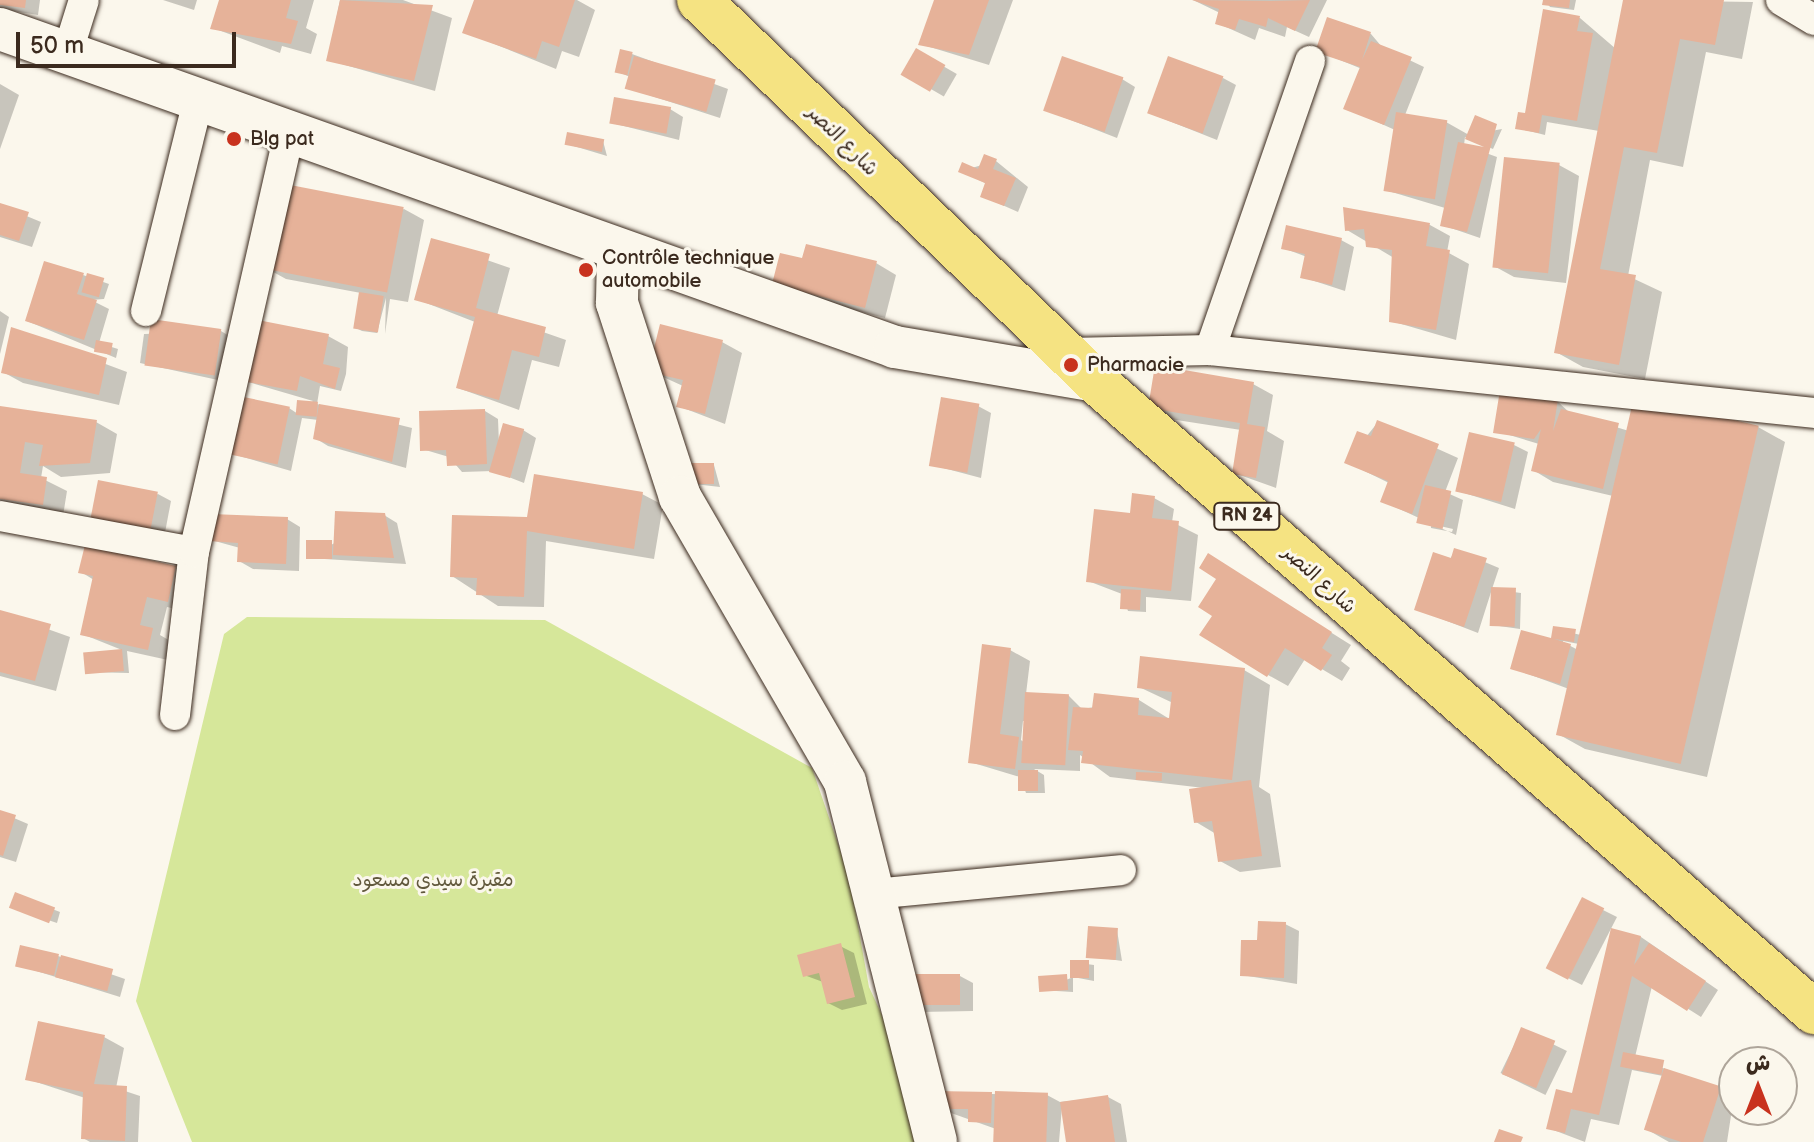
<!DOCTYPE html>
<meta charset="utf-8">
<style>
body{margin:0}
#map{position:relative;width:1814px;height:1142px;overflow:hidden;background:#fbf7ec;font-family:"Balsamiq Sans","Playpen Sans Arabic",sans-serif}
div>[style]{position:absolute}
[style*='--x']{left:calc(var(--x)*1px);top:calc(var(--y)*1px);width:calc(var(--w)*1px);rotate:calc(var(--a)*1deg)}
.green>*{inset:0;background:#d6e79a}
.shadow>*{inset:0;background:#0003;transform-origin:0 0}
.building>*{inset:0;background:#e6b299;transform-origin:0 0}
.roads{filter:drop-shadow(0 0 2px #3b2a1e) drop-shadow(0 0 2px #3b2a1e)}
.street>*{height:30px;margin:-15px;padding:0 15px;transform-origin:15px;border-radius:15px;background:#fbf7ec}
.secondary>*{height:42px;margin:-21px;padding:0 21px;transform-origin:21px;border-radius:21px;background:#fbf7ec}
.primary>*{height:44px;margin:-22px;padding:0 22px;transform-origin:22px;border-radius:22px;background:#f5e382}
.dots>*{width:22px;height:22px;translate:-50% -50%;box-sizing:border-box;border:4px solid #fbf7ec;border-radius:50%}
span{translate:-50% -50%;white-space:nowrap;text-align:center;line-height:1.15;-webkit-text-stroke:6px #fbf7ec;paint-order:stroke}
.shield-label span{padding:2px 6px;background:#fbf7ec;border:2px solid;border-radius:6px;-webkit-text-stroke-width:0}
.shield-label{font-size:18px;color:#3b2a1e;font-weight:700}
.poi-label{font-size:20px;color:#3b2a1e}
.left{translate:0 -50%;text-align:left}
.street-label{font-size:20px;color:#3b2a1e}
.park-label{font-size:20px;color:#62593d}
.north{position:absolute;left:1718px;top:1046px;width:80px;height:80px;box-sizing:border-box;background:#fbf7ec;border:2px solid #aea59a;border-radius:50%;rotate:0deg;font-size:22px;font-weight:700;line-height:32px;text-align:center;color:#3b2a1e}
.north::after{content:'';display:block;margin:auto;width:28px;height:36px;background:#c8321e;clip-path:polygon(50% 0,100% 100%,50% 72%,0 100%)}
.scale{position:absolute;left:16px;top:32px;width:220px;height:36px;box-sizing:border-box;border:4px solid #3b2a1e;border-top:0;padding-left:10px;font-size:24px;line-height:28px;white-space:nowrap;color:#3b2a1e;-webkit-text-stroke:6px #fbf7ec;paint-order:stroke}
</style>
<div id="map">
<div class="green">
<i style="clip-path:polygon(247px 617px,545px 620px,812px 768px,849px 876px,869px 987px,916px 1088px,927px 1142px,192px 1142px,136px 1001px,224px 634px)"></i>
</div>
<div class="shadow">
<i style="clip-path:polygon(0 0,40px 0,38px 15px,0 9px)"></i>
<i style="clip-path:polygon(163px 0,197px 0,194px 10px)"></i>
<i style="clip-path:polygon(221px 0,314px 0,306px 28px,317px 34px,311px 54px,282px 46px,280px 53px,213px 28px)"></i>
<i style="clip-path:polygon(340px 0,403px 0,452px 18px,435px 91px,328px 60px)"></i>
<i style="clip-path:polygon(476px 0,577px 0,595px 10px,579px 57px,562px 51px,556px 69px,465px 32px)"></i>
<i style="clip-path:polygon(936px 0,1013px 0,989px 65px,920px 44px)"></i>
<i style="clip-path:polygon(1193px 0,1327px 0,1309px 37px,1287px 27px,1285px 37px,1259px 28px,1255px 40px,1217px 23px,1220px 13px)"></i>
<i style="clip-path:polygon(1545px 0,1576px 0,1574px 10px,1550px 7px)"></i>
<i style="clip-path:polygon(1625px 0,1753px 2px,1742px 59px,1706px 52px,1683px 167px,1650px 160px,1628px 276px,1662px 292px,1645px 379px,1583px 367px,1556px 352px,1599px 131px,1547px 122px,1545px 135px,1517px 128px,1536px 117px,1545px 11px,1580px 18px,1616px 49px)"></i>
<i style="clip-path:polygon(1328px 19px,1371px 34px,1382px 47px,1424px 67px,1405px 115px,1446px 122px,1469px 135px,1502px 129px,1493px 149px,1465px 137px,1464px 145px,1497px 157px,1480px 238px,1442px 225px,1445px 208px,1385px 190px,1395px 130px,1346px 108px,1362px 69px,1318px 51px)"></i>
<i style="left:917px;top:51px;width:46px;height:26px;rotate:30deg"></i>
<i style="clip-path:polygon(632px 54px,728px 89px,720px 118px,627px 88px,630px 77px,616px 71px)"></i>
<i style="clip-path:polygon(1223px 78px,1236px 85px,1217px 140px,1149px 113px)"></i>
<i style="clip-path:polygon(1122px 79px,1135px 87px,1117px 138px,1045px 110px)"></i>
<i style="clip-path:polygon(0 84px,19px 95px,0 149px)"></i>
<i style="clip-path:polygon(670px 109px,683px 117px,679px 140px,612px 123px)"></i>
<i style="clip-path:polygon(603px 141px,607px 156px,567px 144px)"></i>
<i style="clip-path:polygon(996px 161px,1028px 187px,1018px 212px,982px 196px,987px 184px,961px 171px)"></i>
<i style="clip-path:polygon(1559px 165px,1579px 176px,1566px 283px,1514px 277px,1494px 266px)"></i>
<i style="clip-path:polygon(0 205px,41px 222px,32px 247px,0 237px)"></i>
<i style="clip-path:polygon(404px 209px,424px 220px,408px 302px,390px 299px,385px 334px,386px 298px,377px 333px,362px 331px,356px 328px,361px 293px,286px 279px,266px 268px)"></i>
<i style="clip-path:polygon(1345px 210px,1430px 225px,1450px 236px,1447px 252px,1469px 264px,1456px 340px,1391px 321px,1394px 258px,1347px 230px)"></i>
<i style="clip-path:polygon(1341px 240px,1354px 247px,1345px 291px,1302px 277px,1307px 257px,1283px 248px)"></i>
<i style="clip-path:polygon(432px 241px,510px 268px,497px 316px,566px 340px,559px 367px,532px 360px,519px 410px,458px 388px,475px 322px,416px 299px)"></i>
<i style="clip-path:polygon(876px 263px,896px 275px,885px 318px,794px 295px)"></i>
<i style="clip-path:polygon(83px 275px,109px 284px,104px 299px,91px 300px,109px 309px,99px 343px,118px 349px,116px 358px,27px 321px)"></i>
<i style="clip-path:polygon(0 311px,9px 317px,0 354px)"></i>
<i style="clip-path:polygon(12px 329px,127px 372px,119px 405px,23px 383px,3px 372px)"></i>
<i style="clip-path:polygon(221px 331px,234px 339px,227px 382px,140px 363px,144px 334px)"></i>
<i style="clip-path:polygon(328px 336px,348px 347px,346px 374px,341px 391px,320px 386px,317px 404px,412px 428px,406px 468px,328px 446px,315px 438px,318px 420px,302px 418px,291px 471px,229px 453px,289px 408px,298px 414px,313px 401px,238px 379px)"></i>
<i style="clip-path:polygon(722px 342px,742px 353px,725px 424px,678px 406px,683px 386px,650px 371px)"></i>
<i style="clip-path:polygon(1253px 384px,1273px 395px,1267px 431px,1284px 441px,1276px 488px,1234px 473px,1241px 430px,1170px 419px,1150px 407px)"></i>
<i style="clip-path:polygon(evenodd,1557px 401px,1570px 413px,1629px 431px,1758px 427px,1785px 442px,1707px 777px,1585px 749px,1558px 734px,1569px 689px,1512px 668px,1553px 641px,1554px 629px,1581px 635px,1613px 496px,1553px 482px,1533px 470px,1539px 444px,1496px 431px,1557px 401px,1563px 641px,1579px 644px,1578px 650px,1563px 642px,1563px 641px)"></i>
<i style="clip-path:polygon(978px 406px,991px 413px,981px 478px,932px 465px)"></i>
<i style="clip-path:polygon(0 408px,96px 422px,117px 434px,110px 473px,61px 477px,43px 466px,41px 478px,67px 491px,63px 516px,0 504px)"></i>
<i style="clip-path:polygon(485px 411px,498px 419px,499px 444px,523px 430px,536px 438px,524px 483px,493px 471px,462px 472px,449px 457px,422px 449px)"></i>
<i style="clip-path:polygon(evenodd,1378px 422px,1458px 458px,1445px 492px,1463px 500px,1456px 535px,1382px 501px,1389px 483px,1346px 462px,1378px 422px,1431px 524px,1453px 529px,1452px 532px,1431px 528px,1431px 524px)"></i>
<i style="clip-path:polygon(1514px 445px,1528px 452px,1515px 509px,1458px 491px)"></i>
<i style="clip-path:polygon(714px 465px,720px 487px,694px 484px)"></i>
<i style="clip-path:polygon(158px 494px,171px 501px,163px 543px,92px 525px)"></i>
<i style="clip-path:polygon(642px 494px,663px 505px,654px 559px,546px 541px,544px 607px,498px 606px,452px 576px,528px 519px)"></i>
<i style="clip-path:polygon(1154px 498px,1174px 509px,1172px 522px,1198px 535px,1191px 601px,1146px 597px,1146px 612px,1128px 611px,1122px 594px,1088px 581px,1131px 515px)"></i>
<i style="clip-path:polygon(384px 515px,397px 523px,406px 564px,308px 558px)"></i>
<i style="clip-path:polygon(287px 519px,300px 527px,299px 571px,253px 569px,239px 561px,240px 548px,211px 540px)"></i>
<i style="clip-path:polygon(1456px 550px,1499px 568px,1492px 589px,1521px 593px,1520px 629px,1492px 625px,1492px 589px,1478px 633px,1416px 609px)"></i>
<i style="clip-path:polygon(175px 567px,195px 579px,188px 612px,167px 607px,160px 635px,172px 642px,168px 660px,127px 651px,129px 673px,86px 672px,122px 650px,82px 634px,94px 580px,81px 572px)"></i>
<i style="clip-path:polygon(1228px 568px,1351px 645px,1341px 661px,1350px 668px,1342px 681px,1305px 659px,1288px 686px,1268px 675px)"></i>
<i style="clip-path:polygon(0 612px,70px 637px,56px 691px,0 676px)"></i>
<i style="clip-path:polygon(evenodd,1010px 650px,1030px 661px,1026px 694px,1069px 696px,1082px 709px,1139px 700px,1171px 720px,1173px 703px,1139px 687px,1244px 670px,1270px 685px,1259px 787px,1270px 794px,1281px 867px,1240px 872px,1220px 861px,1216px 834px,1196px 822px,1204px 788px,1110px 777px,1080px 755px,1080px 771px,1034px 769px,1044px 775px,1045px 793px,1026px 793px,1020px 777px,970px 762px,1010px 650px,1023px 721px,1026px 721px,1025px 743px,1021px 740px,1023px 721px)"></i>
<i style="clip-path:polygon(0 812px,28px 824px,16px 862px,0 857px)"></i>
<i style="clip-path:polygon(16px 895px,60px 912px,57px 923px,18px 910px)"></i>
<i style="clip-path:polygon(1583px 900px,1617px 917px,1582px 985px,1562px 975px)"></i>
<i style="clip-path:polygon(1285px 924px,1299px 931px,1297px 984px,1242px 975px,1259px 942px)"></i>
<i style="clip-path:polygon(1117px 930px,1122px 961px,1089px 956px)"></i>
<i style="clip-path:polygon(1612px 931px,1641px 937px,1718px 990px,1701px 1017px,1652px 986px,1635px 1057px,1734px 1096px,1727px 1142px,1669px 1142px,1646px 1129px,1663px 1076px,1632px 1070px,1619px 1125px,1591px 1119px,1585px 1142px,1548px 1128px,1574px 1095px)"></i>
<i style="clip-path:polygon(840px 946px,854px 953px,867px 1004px,842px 1010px,828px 1003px,823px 982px,804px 975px)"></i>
<i style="clip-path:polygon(58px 956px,125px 979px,120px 997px,17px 965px)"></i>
<i style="clip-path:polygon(1072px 962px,1094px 965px,1094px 981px,1073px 977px,1073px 992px,1040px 990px,1071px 978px)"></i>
<i style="clip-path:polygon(960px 976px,973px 983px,973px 1011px,921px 1012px,908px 1004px)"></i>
<i style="left:1522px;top:1029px;width:50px;height:49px;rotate:26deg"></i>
<i style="clip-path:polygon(104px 1037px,124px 1048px,116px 1088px,140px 1096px,138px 1142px,90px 1142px,83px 1138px,85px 1098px,27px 1079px)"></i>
<i style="clip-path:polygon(991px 1094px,1047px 1095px,1060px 1102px,1108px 1097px,1121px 1104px,1127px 1142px,1068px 1142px,1062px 1107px,1059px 1142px,995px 1142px,996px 1129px,937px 1108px)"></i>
</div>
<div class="building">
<i style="clip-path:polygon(0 0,26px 0,25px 8px,0 5px)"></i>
<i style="clip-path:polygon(219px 0,291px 0,286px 18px,298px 21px,291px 44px,210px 29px)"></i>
<i style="clip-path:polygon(340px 0,433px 5px,414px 81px,326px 61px)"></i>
<i style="clip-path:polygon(474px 0,575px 0,559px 47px,542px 41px,536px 59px,462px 33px)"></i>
<i style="clip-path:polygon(934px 0,989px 0,969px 55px,918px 45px)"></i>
<i style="clip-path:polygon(1192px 0,1271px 1px,1310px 0,1295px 31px,1268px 18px,1266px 27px,1239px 19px,1235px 30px,1215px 24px,1219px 9px)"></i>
<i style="clip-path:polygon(1543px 0,1570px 0,1569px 8px,1542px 5px)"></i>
<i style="clip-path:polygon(1623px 0,1724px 0,1715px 45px,1680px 39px,1657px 153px,1624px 147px,1600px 269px,1636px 275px,1619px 365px,1554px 353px)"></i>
<i style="clip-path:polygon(1543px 9px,1580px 16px,1577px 31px,1593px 33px,1577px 121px,1542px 115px,1539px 133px,1515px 129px,1518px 112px,1525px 113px)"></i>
<i style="clip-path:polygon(1327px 17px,1371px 32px,1362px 60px,1371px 41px,1412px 57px,1384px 125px,1343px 109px,1360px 67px,1315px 52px)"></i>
<i style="left:916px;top:48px;width:34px;height:31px;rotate:30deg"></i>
<i style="left:620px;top:49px;width:13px;height:24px;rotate:13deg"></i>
<i style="left:634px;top:56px;width:85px;height:34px;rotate:16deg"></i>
<i style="left:1062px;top:56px;width:65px;height:58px;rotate:19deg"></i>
<i style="left:1168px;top:56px;width:59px;height:61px;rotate:20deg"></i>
<i style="left:614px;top:97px;width:58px;height:27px;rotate:10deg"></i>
<i style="left:1396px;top:112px;width:52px;height:80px;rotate:9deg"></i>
<i style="clip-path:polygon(1475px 115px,1497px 124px,1467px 232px,1440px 226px,1458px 142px,1484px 147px,1465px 139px)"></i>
<i style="left:567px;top:132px;width:38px;height:13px;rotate:11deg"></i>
<i style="clip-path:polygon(984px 154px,997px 159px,993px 169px,1016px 178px,1004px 206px,980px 197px,985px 183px,958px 172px,962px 162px,978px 169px)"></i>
<i style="left:1504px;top:157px;width:56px;height:111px;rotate:6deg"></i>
<i style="left:280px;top:183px;width:126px;height:87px;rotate:11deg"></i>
<i style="clip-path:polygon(0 203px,29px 212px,19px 241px,0 235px)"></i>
<i style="clip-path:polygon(1343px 207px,1430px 223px,1426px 246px,1450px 250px,1436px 330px,1389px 322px,1392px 250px,1366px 247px,1364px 229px,1345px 231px)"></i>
<i style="clip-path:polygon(1286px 225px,1342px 238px,1332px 285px,1300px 278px,1305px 254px,1281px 249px)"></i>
<i style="clip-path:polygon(431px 238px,490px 254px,476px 308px,546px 327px,539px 357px,512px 350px,499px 400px,456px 388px,475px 317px,414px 300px)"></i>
<i style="clip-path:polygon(806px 244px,877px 261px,865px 308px,772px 284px,780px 253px,802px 258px)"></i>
<i style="clip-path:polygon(44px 261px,84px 273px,77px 294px,97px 300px,84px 340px,25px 321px)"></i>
<i style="left:87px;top:273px;width:18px;height:20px;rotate:16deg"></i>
<i style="left:359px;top:292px;width:25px;height:37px;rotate:9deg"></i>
<i style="clip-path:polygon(248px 318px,329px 334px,323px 364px,340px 368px,335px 389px,300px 376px,297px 391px,236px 380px)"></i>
<i style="left:151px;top:319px;width:71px;height:47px;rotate:8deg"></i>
<i style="clip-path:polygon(660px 324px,723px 340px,705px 414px,676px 407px,683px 380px,648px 372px)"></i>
<i style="clip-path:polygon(11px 327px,107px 358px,99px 395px,1px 373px)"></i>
<i style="left:96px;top:340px;width:17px;height:12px;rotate:10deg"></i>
<i style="clip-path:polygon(1155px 365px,1254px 382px,1247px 424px,1265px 427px,1256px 478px,1232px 474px,1240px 423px,1148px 408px)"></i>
<i style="clip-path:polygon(1500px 390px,1558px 399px,1553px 431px,1561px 409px,1619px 423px,1603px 489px,1531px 471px,1541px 429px,1534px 439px,1493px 433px)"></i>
<i style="left:239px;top:396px;width:52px;height:59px;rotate:12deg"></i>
<i style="left:941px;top:397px;width:39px;height:70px;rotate:10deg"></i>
<i style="left:1634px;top:397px;width:128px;height:347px;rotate:13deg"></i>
<i style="left:297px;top:400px;width:21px;height:15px;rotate:5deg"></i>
<i style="clip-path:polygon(319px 404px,400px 418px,392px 462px,313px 439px)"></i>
<i style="clip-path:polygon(0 406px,97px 420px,90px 463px,39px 466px,43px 445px,25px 442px,20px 473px,47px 477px,43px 505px,0 499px)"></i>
<i style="clip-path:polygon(485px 409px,487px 464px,447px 466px,446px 450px,420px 451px,419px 411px)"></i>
<i style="clip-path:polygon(1377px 420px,1439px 444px,1412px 514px,1380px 502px,1388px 481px,1344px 463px,1357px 431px,1371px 436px)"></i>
<i style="left:503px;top:423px;width:22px;height:51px;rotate:16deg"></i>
<i style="left:1469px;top:432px;width:47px;height:61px;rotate:13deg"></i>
<i style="left:714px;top:463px;width:21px;height:23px;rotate:90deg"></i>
<i style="clip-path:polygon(534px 474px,643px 492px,634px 549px,527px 531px,524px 597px,476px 595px,477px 578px,450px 577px,452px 515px,527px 517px)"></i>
<i style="left:98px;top:480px;width:61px;height:47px;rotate:11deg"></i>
<i style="left:1425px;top:485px;width:27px;height:39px;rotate:13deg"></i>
<i style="clip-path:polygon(1132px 493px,1155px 496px,1152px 518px,1179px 521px,1171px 591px,1086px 582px,1094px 509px,1130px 513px)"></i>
<i style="clip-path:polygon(335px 511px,385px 513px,394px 558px,333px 555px)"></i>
<i style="clip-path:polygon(211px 514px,288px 517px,286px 564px,237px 562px,238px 543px,209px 541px)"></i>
<i style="left:306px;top:540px;width:26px;height:19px"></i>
<i style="clip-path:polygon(85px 545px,176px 566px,168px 602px,147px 597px,140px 625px,153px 628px,148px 650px,80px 635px,93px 576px,78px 573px)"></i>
<i style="clip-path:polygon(1454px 548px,1487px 558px,1464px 627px,1414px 610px,1433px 552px,1451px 558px)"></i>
<i style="clip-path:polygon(1208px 553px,1332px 632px,1322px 648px,1332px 655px,1321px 671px,1285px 648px,1267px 677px,1199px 635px,1212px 616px,1198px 607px,1216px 579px,1199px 568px)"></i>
<i style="left:1491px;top:587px;width:25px;height:39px;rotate:2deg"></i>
<i style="left:1121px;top:589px;width:20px;height:20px;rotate:3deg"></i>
<i style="clip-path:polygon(0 610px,51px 624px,35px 681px,0 672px)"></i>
<i style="clip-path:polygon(1553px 626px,1576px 629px,1574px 642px,1554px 639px,1571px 644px,1560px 684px,1510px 669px,1521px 630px,1551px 638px)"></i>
<i style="clip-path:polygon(982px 644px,1011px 648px,1000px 734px,1019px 737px,1015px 769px,968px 763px)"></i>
<i style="left:122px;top:649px;width:22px;height:39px;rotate:85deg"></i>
<i style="clip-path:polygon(1140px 656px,1245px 668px,1232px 780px,1081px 763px,1083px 751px,1068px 750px,1073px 707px,1092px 708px,1094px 693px,1139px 698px,1138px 715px,1169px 718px,1172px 692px,1137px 688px)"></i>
<i style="left:1025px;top:692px;width:44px;height:71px;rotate:3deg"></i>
<i style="left:1018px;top:770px;width:20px;height:21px"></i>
<i style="left:1136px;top:772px;width:26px;height:8px;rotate:2deg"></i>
<i style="clip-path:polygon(1251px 780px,1262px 856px,1218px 862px,1212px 821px,1194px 823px,1189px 789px)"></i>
<i style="clip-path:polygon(0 810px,16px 815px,3px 856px,0 855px)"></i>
<i style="left:15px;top:892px;width:43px;height:17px;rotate:21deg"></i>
<i style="left:1582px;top:897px;width:25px;height:80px;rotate:27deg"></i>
<i style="clip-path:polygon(1258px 921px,1286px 922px,1284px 978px,1240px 976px,1241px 940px,1257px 940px)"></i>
<i style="left:1088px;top:926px;width:30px;height:32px;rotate:4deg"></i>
<i style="clip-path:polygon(1611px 928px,1641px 936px,1634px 965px,1649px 943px,1706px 981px,1687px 1011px,1632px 976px,1599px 1115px,1571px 1109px,1565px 1133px,1546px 1129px,1556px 1089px,1572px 1093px)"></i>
<i style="clip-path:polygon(841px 943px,855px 997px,827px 1004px,819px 973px,803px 977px,797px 955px)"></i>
<i style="left:20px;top:945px;width:40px;height:22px;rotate:13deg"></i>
<i style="left:61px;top:955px;width:54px;height:23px;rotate:15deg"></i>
<i style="left:1070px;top:960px;width:19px;height:18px"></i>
<i style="left:960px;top:974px;width:31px;height:55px;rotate:90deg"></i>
<i style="left:1067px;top:974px;width:16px;height:29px;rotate:86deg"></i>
<i style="clip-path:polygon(38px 1021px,105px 1035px,94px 1084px,127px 1086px,125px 1141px,81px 1139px,83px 1092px,25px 1080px)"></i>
<i style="left:1521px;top:1027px;width:37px;height:51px;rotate:22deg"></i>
<i style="left:1623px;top:1052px;width:42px;height:15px;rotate:11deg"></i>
<i style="left:1664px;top:1068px;width:60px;height:65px;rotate:18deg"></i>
<i style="clip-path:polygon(935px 1091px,992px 1092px,991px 1123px,968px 1122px,968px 1109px,935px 1109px)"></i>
<i style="left:995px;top:1091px;width:53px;height:51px;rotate:2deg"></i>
<i style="clip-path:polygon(1108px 1095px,1115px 1142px,1066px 1142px,1060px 1102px)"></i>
<i style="clip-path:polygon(1499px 1129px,1523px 1137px,1521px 1142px,1494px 1142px)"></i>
</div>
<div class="roads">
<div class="street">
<i style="--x:1781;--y:0;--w:39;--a:31"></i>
<i style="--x:68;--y:51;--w:53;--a:-72.6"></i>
<i style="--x:146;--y:311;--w:220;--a:-76.1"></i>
<i style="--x:1210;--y:350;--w:306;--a:-70.9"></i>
<i style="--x:1068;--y:353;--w:142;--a:-1.2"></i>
<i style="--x:1210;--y:350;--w:607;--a:5.95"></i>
<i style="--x:0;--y:516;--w:197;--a:10.5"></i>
<i style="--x:175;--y:715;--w:164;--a:-83.4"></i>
<i style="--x:194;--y:552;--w:434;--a:-77.2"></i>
<i style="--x:874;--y:894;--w:248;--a:-5.5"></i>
</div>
<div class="secondary">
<i style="--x:0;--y:29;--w:950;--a:19.56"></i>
<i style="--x:895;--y:347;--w:203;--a:9.6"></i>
<i style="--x:618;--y:254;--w:49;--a:91.2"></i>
<i style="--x:617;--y:303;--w:204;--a:72"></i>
<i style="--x:680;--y:497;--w:329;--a:59.9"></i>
<i style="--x:845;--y:782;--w:371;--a:75.8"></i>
</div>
<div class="primary">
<i style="--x:699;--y:0;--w:550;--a:43.89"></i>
<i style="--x:1095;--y:381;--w:957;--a:41.27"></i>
</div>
</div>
<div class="dots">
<i style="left:234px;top:139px;background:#c8321e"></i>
<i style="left:586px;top:270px;background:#c8321e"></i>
<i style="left:1071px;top:365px;background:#c8321e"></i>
</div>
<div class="shield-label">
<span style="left:1247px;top:516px">RN 24</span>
</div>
<div class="poi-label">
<span class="left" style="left:250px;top:139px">Blg pat</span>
<span class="left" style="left:602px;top:270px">Contrôle technique<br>automobile</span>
<span class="left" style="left:1087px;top:365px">Pharmacie</span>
</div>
<div class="street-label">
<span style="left:842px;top:141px;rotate:45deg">شارع النصر</span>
<span style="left:1319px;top:580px;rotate:42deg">شارع النصر</span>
</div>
<div class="park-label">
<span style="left:433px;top:880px">مقبرة سيدي مسعود</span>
</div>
<div class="north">ش</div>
<div class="scale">50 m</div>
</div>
